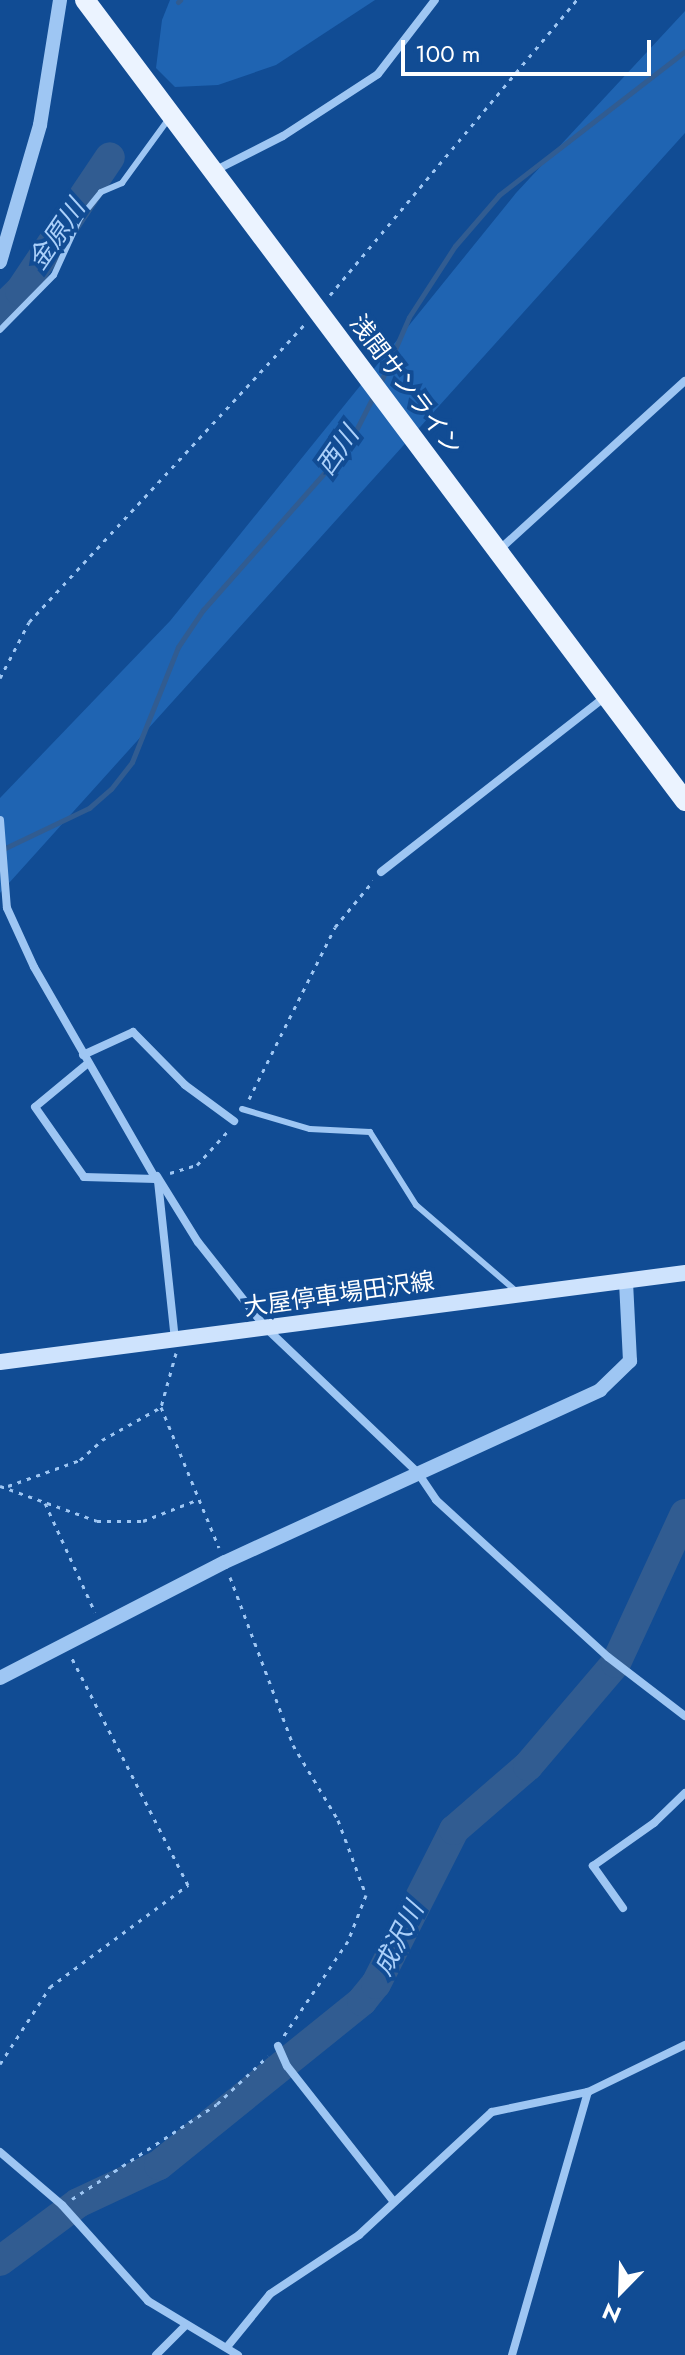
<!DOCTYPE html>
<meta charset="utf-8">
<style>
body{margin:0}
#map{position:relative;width:685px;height:2355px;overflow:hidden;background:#114c94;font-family:Jost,"Noto Sans JP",sans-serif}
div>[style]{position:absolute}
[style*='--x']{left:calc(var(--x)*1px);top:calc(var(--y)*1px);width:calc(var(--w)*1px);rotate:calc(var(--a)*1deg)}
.green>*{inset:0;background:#1f64b2}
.stream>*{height:5px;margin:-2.5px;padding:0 2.5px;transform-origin:2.5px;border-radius:2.5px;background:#315c91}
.river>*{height:30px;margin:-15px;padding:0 15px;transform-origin:15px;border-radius:15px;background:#315c91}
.path>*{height:3px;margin-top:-1.5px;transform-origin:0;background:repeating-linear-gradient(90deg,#9ec6f3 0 4px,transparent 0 10px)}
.service>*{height:6px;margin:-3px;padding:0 3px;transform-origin:3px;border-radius:3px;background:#9ec6f3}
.minor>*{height:8px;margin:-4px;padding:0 4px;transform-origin:4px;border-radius:4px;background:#9ec6f3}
.tertiary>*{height:14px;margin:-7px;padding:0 7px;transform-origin:7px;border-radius:7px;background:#9ec6f3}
.secondary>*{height:16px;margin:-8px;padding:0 8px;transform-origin:8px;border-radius:8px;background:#cee3fd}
.primary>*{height:20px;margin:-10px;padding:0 10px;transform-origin:10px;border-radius:10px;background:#ebf3ff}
span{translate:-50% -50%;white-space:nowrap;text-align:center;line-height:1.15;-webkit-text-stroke:8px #114c94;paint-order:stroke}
.street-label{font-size:24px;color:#fff}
.water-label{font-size:26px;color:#abd0fa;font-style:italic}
.north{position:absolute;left:581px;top:2251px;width:80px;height:80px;-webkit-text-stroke:6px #114c94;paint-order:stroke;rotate:203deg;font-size:22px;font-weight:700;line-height:32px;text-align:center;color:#fff}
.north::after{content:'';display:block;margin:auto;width:28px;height:36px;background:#fff;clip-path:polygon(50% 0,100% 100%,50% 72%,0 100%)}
.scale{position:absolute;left:401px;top:40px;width:250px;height:36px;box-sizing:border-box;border:4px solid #fff;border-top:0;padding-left:10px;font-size:24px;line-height:28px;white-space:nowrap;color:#fff;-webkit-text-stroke:6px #114c94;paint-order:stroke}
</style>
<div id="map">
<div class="green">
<i style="clip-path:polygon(170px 0,375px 0,276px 65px,218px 85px,175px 87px,156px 68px,162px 20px)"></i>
<i style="clip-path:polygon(685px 11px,685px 133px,0 893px,0 798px,170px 621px,516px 193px)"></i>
</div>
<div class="stream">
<i style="--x:178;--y:2;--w:3;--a:-45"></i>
<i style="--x:379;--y:386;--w:75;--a:-66.5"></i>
<i style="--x:409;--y:317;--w:85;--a:-57.1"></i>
<i style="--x:455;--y:246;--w:67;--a:-49.2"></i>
<i style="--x:499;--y:195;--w:235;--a:-37.7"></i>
<i style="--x:1;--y:850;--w:98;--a:-25.5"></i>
<i style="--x:89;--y:808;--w:29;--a:-41"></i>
<i style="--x:111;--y:789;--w:34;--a:-52"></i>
<i style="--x:132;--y:762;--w:124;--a:-68.2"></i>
<i style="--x:178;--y:647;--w:45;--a:-56"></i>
<i style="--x:203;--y:610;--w:219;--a:-48.5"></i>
<i style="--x:348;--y:446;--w:57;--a:-63"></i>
</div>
<div class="river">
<i style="--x:0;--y:310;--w:28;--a:-44"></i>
<i style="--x:20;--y:291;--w:161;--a:-56.1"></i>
<i style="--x:0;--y:2261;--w:97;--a:-36.6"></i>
<i style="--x:78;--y:2203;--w:89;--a:-25.1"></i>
<i style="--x:159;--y:2165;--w:261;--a:-38.9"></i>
<i style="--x:362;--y:2001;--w:22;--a:-51"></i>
<i style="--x:376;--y:1984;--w:173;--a:-63.1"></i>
<i style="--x:454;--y:1830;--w:98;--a:-40.9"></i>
<i style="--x:528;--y:1766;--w:135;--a:-49.5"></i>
<i style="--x:616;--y:1663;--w:164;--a:-65.2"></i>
</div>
<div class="path">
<i style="--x:330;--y:295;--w:385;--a:-50.1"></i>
<i style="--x:0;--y:678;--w:63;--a:-62.6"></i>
<i style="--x:29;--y:622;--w:405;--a:-47.2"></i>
<i style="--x:249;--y:1099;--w:192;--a:-63.4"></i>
<i style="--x:335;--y:927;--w:60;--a:-50.4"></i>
<i style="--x:170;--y:1173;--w:28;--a:-17"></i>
<i style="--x:197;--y:1165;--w:45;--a:-47.7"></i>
<i style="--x:176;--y:1353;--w:56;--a:105.5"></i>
<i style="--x:161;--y:1407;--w:152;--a:67.6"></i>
<i style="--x:0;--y:1486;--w:103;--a:19.8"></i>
<i style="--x:97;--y:1521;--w:46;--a:0"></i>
<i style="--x:143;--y:1521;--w:58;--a:-21.3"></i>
<i style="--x:8;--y:1486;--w:77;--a:-19.9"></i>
<i style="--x:80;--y:1460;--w:30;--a:-42"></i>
<i style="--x:102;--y:1440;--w:68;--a:-29.2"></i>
<i style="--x:45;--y:1503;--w:120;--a:65.4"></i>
<i style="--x:230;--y:1577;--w:179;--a:69.4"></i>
<i style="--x:293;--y:1745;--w:87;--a:59"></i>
<i style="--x:338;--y:1820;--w:80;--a:69.5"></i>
<i style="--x:366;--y:1895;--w:49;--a:111.4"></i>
<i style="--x:348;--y:1941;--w:116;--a:124.1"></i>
<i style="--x:0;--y:2064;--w:92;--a:-57"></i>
<i style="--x:50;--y:1987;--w:172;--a:-36.5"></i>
<i style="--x:188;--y:1885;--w:257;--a:-117.1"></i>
<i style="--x:72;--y:2199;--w:173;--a:-33.2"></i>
<i style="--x:217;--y:2104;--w:70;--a:-43.3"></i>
</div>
<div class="service">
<i style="--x:0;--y:330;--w:77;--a:-45.5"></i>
<i style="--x:54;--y:275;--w:63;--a:-65.5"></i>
<i style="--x:80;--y:218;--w:33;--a:-51"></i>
<i style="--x:101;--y:192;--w:23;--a:-23"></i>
<i style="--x:122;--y:183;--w:82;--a:-54"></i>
<i style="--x:242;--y:1109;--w:71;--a:16.4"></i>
<i style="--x:310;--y:1129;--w:60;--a:2.9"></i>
<i style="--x:370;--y:1132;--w:86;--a:57.8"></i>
<i style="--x:416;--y:1205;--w:133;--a:40.7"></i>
</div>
<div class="minor">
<i style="--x:214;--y:171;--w:77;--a:-26.9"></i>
<i style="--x:283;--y:136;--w:113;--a:-33.1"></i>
<i style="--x:378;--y:74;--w:93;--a:-52.4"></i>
<i style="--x:499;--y:550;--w:251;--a:-42.3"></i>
<i style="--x:0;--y:820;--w:88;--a:85.5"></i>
<i style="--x:7;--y:908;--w:65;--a:65.4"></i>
<i style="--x:34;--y:967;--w:245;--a:60.1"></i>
<i style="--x:381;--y:872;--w:284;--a:-38"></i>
<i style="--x:83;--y:1055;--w:55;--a:-24.7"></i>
<i style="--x:133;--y:1032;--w:74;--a:45.5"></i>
<i style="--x:185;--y:1085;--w:61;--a:36.3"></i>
<i style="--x:87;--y:1064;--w:67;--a:140.4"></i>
<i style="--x:35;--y:1107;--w:85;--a:55"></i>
<i style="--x:84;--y:1177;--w:72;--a:1.6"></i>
<i style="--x:157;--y:1176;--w:78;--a:58.2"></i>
<i style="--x:198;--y:1242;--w:110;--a:51.7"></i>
<i style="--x:266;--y:1328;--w:210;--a:43.6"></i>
<i style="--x:418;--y:1473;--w:32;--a:56"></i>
<i style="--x:436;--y:1500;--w:233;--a:42.4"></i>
<i style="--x:608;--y:1657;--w:97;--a:37.5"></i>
<i style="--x:158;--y:1181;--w:159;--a:83.9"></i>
<i style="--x:623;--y:1908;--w:52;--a:-125.5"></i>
<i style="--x:593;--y:1866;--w:75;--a:-35.2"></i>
<i style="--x:654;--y:1823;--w:43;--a:-44.1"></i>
<i style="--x:278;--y:2046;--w:22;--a:66"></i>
<i style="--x:287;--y:2066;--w:173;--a:51.8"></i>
<i style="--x:0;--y:2152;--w:82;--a:40.5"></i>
<i style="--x:62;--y:2205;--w:129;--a:48.1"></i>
<i style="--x:148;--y:2301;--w:105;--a:31"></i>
<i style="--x:227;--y:2347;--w:68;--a:-50.9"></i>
<i style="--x:270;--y:2294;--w:107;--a:-33.5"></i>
<i style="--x:359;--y:2235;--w:181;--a:-42.8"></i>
<i style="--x:492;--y:2112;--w:98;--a:-11.8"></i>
<i style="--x:588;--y:2092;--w:108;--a:-25.9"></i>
<i style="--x:156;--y:2355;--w:41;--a:-45"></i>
<i style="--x:512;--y:2355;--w:274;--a:-73.9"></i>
</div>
<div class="tertiary">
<i style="--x:0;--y:262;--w:143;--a:-73.7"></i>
<i style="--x:40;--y:125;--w:127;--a:-80.9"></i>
<i style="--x:0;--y:1678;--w:253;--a:-27.3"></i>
<i style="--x:225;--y:1562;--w:413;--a:-24.6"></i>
<i style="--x:600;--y:1390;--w:42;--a:-44"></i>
<i style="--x:630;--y:1361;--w:78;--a:-92.9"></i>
</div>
<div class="secondary">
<i style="--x:0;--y:1362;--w:691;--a:-7.4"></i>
</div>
<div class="primary">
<i style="--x:85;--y:0;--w:1001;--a:53.16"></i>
</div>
<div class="street-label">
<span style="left:406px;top:385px;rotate:53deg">浅間サンライン</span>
<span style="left:339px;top:1294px;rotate:-8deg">大屋停車場田沢線</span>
</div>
<div class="water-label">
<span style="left:57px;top:235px;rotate:-56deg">金原川</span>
<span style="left:338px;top:451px;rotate:-55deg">西川</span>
<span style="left:399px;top:1939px;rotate:-63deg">成沢川</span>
</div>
<div class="north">N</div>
<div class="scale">100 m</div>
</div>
